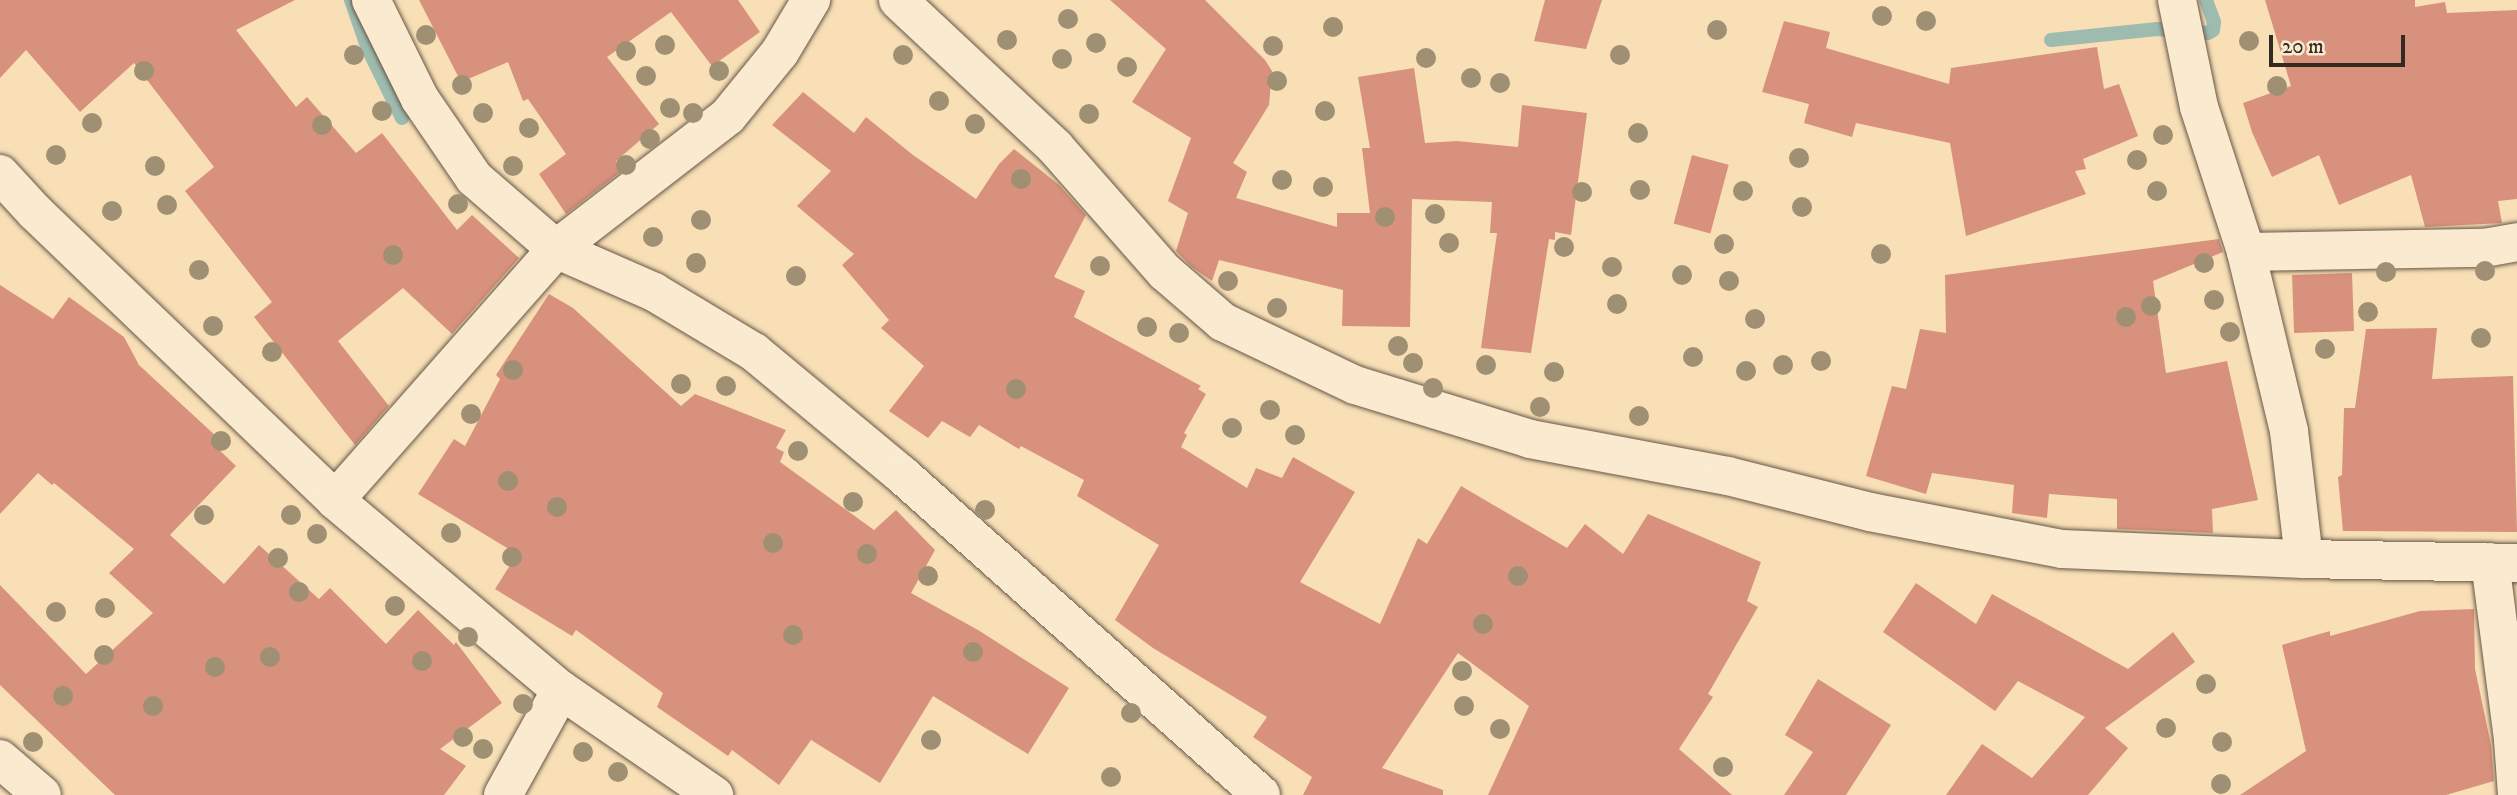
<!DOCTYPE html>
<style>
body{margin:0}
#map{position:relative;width:2517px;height:795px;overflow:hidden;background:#f8dfb6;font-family:"IM FELL DW Pica",serif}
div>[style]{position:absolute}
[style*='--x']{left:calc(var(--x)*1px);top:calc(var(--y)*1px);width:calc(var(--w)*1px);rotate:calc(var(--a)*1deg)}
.stream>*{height:14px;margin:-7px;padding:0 7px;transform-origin:7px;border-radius:7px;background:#9dbcaf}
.building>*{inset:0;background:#d8917c;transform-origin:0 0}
.roads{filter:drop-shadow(0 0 2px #665747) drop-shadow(0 0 2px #665747)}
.minor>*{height:38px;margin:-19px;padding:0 19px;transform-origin:19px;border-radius:19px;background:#faead0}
.trees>*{width:20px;height:20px;margin:-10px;border-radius:50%;background:#9f9074}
span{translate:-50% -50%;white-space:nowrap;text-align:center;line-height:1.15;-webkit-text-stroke:6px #faead0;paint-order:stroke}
.scale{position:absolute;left:2269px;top:35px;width:136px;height:32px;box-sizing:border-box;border:4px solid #352a22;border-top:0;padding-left:9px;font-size:21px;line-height:24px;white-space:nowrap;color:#352a22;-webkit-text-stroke:5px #faead0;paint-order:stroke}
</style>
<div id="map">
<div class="stream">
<i style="--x:351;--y:0;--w:52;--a:70.9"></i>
<i style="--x:368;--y:49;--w:77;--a:63.8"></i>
<i style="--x:2051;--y:40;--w:107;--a:-5.9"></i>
<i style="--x:2157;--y:29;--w:51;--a:4.5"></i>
<i style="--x:2208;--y:33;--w:6;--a:-31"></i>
<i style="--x:2213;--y:30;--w:8;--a:-83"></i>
<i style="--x:2214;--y:22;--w:23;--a:-110"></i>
</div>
<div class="building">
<i style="clip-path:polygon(0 0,295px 0,236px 30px,296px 107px,307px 97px,356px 153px,382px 133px,457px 230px,472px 215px,519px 258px,452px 334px,403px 288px,338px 341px,389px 406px,355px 445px,254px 317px,272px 302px,185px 191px,214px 167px,134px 63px,80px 112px,26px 50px,0 78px)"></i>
<i style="clip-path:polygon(419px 0,738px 0,760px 32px,712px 66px,671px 12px,607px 57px,659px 124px,616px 161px,623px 170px,566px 214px,539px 174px,566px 154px,528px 99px,523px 101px,508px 62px,461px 82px)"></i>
<i style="clip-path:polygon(1110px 0,1205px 0,1265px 60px,1272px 71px,1269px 105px,1233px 163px,1247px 172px,1236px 198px,1337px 227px,1337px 213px,1370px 213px,1362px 148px,1370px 148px,1358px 77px,1414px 68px,1425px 143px,1457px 141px,1518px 147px,1522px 105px,1587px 113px,1571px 235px,1555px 232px,1555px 240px,1549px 239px,1531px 353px,1481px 348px,1497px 233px,1490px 233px,1492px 202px,1412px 199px,1410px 327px,1342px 326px,1343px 290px,1219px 260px,1212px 281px,1192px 267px,1176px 251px,1188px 213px,1168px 201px,1191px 138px,1132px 102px,1166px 49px)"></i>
<i style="clip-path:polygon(1545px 0,1602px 0,1586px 49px,1534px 41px)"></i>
<i style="clip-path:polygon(2265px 0,2415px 0,2415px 7px,2445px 2px,2447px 13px,2517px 10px,2517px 199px,2498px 201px,2502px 223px,2425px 227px,2411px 175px,2339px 205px,2319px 155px,2272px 177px,2252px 132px,2243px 103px,2291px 86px)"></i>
<i style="clip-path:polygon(1784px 21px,1830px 32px,1826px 48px,1949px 84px,1951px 68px,2097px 47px,2104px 89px,2119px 84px,2138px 136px,2083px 159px,2086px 169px,2075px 171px,2086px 194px,1966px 236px,1950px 143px,1856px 123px,1852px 137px,1804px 123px,1809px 104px,1762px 92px)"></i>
<i style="clip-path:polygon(803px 92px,854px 133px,866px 117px,913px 155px,976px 199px,999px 164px,1014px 149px,1059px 185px,1086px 215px,1054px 277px,1085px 291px,1074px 317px,1201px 386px,1198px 389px,1206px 394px,1184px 433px,1187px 435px,1181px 447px,1247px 488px,1256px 468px,1282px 478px,1293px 457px,1355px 492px,1300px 582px,1380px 624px,1418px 538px,1427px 544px,1461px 486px,1567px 548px,1585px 524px,1623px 554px,1648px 514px,1761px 562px,1747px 601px,1758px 607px,1708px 694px,1713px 697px,1679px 749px,1732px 795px,1488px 795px,1529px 706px,1458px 653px,1382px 768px,1443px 790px,1443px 795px,1303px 795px,1312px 777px,1253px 737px,1267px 717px,1153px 648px,1115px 620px,1159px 545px,1077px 496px,1084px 480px,1021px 446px,1019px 449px,979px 425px,970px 437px,942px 421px,928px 438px,889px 411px,924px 366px,881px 328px,889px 320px,842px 265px,854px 254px,797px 206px,831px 171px,772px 125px)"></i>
<i style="left:1692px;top:155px;width:38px;height:71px;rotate:15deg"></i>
<i style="clip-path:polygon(2219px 239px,2223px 252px,2153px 281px,2166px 373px,2227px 361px,2258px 500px,2212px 509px,2213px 533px,2117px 529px,2117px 499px,2049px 494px,2047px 518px,2012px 513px,2014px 485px,1932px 473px,1926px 494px,1866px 476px,1892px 386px,1906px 389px,1920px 329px,1946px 333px,1945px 275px)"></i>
<i style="left:2352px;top:273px;width:58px;height:60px;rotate:88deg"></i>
<i style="clip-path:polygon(0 285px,53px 319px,69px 297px,124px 337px,139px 365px,218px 438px,212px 443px,236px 466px,170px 535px,224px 584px,259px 545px,319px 599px,330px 588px,386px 644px,418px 610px,454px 645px,456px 642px,502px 703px,440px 749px,466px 766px,444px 795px,115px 795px,0 685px,0 585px,86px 674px,153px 613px,109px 573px,134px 549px,54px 483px,52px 485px,38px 473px,0 514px)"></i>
<i style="clip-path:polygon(549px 294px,573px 308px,681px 406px,695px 394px,786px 430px,776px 448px,784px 452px,780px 462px,874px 530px,896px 510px,935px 550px,911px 593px,978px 630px,1069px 688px,1028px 754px,933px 696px,880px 783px,811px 740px,779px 785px,732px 750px,728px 756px,657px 707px,663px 693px,576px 630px,572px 636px,495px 589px,517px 554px,418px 494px,454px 439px,465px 446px,500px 379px,496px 375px)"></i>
<i style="clip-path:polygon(2437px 328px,2432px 379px,2513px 376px,2517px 532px,2343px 531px,2338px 477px,2342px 475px,2344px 408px,2355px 408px,2366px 329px)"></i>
<i style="clip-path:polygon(1916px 583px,1976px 624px,1992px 594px,2128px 669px,2173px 632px,2195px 662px,2105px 728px,2128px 748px,2088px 795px,1946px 795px,1982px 744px,2032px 778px,2085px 717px,2018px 681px,1995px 711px,1883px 632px)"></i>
<i style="clip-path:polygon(2474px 609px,2475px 669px,2491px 745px,2494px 781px,2446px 795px,2240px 795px,2306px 751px,2282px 645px,2330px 631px,2330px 636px,2420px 611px)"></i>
<i style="clip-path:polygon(1818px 679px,1891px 725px,1846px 795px,1784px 795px,1813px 752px,1785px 735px)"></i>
</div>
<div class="roads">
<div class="minor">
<i style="--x:371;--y:0;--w:110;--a:63.7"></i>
<i style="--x:420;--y:99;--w:96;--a:55.6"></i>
<i style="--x:474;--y:178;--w:108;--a:40.9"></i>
<i style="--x:556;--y:249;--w:107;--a:23.7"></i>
<i style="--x:654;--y:292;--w:117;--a:31"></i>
<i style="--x:754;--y:352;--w:191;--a:39.7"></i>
<i style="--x:901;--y:474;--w:482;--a:41.7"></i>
<i style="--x:898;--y:0;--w:215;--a:43.1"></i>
<i style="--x:1055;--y:147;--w:167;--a:48.7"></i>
<i style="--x:1165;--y:272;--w:77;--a:40.8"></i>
<i style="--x:1223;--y:322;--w:146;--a:25.5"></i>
<i style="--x:1355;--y:385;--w:183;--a:17.1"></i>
<i style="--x:1530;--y:439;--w:201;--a:10.6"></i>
<i style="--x:1728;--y:476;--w:146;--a:14.2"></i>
<i style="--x:1870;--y:512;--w:196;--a:10.9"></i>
<i style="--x:2062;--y:549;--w:242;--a:2.4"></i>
<i style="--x:2304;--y:559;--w:213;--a:1.1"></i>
<i style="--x:2177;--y:0;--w:109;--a:78.4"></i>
<i style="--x:2199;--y:107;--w:152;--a:72"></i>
<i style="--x:2246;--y:252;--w:184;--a:76.5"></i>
<i style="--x:2289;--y:431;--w:129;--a:83.3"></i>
<i style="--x:0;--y:174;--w:52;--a:47.4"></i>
<i style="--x:35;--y:212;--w:416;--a:43.8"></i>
<i style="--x:335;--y:500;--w:295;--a:40.1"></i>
<i style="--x:561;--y:690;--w:186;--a:34.5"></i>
<i style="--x:2246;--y:252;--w:238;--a:-1"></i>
<i style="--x:2484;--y:248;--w:34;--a:-10"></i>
<i style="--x:335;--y:500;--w:334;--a:-48.6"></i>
<i style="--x:556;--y:249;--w:217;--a:-37.7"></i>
<i style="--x:728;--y:116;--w:82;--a:-50.9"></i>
<i style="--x:780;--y:52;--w:61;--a:-59.2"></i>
<i style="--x:2490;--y:562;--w:179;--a:82.6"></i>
<i style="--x:2513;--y:740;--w:55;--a:85.8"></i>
<i style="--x:0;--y:759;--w:55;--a:40.6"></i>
<i style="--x:503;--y:795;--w:120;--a:-61.1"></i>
</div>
</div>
<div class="trees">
<i style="left:1882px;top:16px"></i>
<i style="left:1068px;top:19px"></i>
<i style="left:1926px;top:21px"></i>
<i style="left:1333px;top:27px"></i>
<i style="left:1717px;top:30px"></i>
<i style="left:426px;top:35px"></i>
<i style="left:1007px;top:40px"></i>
<i style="left:2249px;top:41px"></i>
<i style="left:1096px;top:43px"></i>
<i style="left:665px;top:45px"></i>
<i style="left:1273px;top:46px"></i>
<i style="left:626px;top:51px"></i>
<i style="left:354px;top:55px"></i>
<i style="left:903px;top:55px"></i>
<i style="left:1620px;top:55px"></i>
<i style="left:1426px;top:58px"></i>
<i style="left:1062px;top:59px"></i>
<i style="left:1127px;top:67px"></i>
<i style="left:144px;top:71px"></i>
<i style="left:719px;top:71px"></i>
<i style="left:646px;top:76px"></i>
<i style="left:1471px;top:78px"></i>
<i style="left:1277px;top:81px"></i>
<i style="left:1500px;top:83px"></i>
<i style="left:462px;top:85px"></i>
<i style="left:2277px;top:86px"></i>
<i style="left:939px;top:101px"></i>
<i style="left:670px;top:108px"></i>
<i style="left:382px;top:111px"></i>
<i style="left:1325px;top:111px"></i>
<i style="left:483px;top:113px"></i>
<i style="left:693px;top:113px"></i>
<i style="left:1089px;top:114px"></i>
<i style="left:92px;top:123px"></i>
<i style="left:975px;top:124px"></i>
<i style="left:322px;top:125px"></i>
<i style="left:529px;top:128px"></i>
<i style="left:1638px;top:133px"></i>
<i style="left:2163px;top:135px"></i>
<i style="left:650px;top:139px"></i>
<i style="left:56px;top:155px"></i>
<i style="left:1799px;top:158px"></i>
<i style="left:2137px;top:160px"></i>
<i style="left:626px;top:165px"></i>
<i style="left:155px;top:166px"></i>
<i style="left:513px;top:166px"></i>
<i style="left:1021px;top:179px"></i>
<i style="left:1282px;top:180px"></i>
<i style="left:1323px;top:187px"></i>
<i style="left:1640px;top:190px"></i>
<i style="left:1743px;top:191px"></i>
<i style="left:2157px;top:191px"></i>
<i style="left:1582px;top:192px"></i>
<i style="left:458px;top:204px"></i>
<i style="left:167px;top:205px"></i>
<i style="left:1802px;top:207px"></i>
<i style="left:112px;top:211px"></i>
<i style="left:1435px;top:214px"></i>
<i style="left:1385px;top:217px"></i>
<i style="left:701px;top:220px"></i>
<i style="left:653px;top:237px"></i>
<i style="left:1449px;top:243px"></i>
<i style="left:1724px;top:244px"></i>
<i style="left:1564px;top:247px"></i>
<i style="left:1881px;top:254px"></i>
<i style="left:393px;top:255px"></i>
<i style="left:696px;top:263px"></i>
<i style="left:2204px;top:263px"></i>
<i style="left:1100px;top:266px"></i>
<i style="left:1612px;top:267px"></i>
<i style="left:199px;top:270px"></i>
<i style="left:2485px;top:271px"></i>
<i style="left:2386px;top:272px"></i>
<i style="left:1682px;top:275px"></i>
<i style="left:796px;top:276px"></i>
<i style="left:1228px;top:281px"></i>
<i style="left:1729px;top:281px"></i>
<i style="left:2214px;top:300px"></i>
<i style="left:1617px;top:304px"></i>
<i style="left:2151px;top:306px"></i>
<i style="left:1277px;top:308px"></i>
<i style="left:2368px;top:312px"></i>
<i style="left:2126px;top:317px"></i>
<i style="left:1755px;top:319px"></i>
<i style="left:213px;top:326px"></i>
<i style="left:1147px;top:327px"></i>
<i style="left:2230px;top:332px"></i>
<i style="left:1179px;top:333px"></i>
<i style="left:2481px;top:338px"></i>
<i style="left:1398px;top:346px"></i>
<i style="left:2325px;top:349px"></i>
<i style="left:272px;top:352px"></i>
<i style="left:1693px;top:357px"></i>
<i style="left:1821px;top:361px"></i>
<i style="left:1413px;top:363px"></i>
<i style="left:1486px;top:365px"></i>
<i style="left:1783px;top:365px"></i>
<i style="left:513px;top:370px"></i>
<i style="left:1746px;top:371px"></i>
<i style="left:1554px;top:372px"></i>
<i style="left:681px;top:384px"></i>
<i style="left:726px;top:386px"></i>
<i style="left:1433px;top:388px"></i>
<i style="left:1016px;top:389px"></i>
<i style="left:1540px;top:407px"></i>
<i style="left:1270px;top:410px"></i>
<i style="left:471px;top:414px"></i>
<i style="left:1639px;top:416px"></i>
<i style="left:1232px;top:428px"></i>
<i style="left:1295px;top:435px"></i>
<i style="left:221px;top:441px"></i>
<i style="left:798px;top:451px"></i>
<i style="left:508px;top:481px"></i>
<i style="left:853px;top:502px"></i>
<i style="left:557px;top:507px"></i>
<i style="left:985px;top:510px"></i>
<i style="left:204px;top:515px"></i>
<i style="left:291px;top:515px"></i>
<i style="left:451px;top:533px"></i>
<i style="left:317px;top:534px"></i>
<i style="left:773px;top:543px"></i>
<i style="left:867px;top:554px"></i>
<i style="left:512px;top:557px"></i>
<i style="left:278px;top:558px"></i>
<i style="left:928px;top:576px"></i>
<i style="left:1518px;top:576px"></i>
<i style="left:299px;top:592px"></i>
<i style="left:395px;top:606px"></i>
<i style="left:105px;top:608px"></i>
<i style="left:56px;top:612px"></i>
<i style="left:1483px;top:624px"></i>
<i style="left:793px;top:635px"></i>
<i style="left:468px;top:637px"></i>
<i style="left:973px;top:652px"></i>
<i style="left:104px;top:655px"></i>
<i style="left:270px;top:657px"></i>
<i style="left:422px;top:661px"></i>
<i style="left:215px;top:667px"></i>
<i style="left:1462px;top:671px"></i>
<i style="left:2206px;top:684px"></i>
<i style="left:63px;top:696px"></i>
<i style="left:523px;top:704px"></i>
<i style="left:153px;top:706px"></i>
<i style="left:1464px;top:706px"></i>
<i style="left:1131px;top:713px"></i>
<i style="left:2166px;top:728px"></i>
<i style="left:1500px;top:729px"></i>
<i style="left:463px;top:737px"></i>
<i style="left:931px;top:740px"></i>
<i style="left:33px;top:742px"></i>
<i style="left:2222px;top:742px"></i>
<i style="left:483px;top:749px"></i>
<i style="left:583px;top:752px"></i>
<i style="left:1723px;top:767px"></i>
<i style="left:618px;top:772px"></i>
<i style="left:1111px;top:777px"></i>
<i style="left:2221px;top:784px"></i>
</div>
<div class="scale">20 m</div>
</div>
